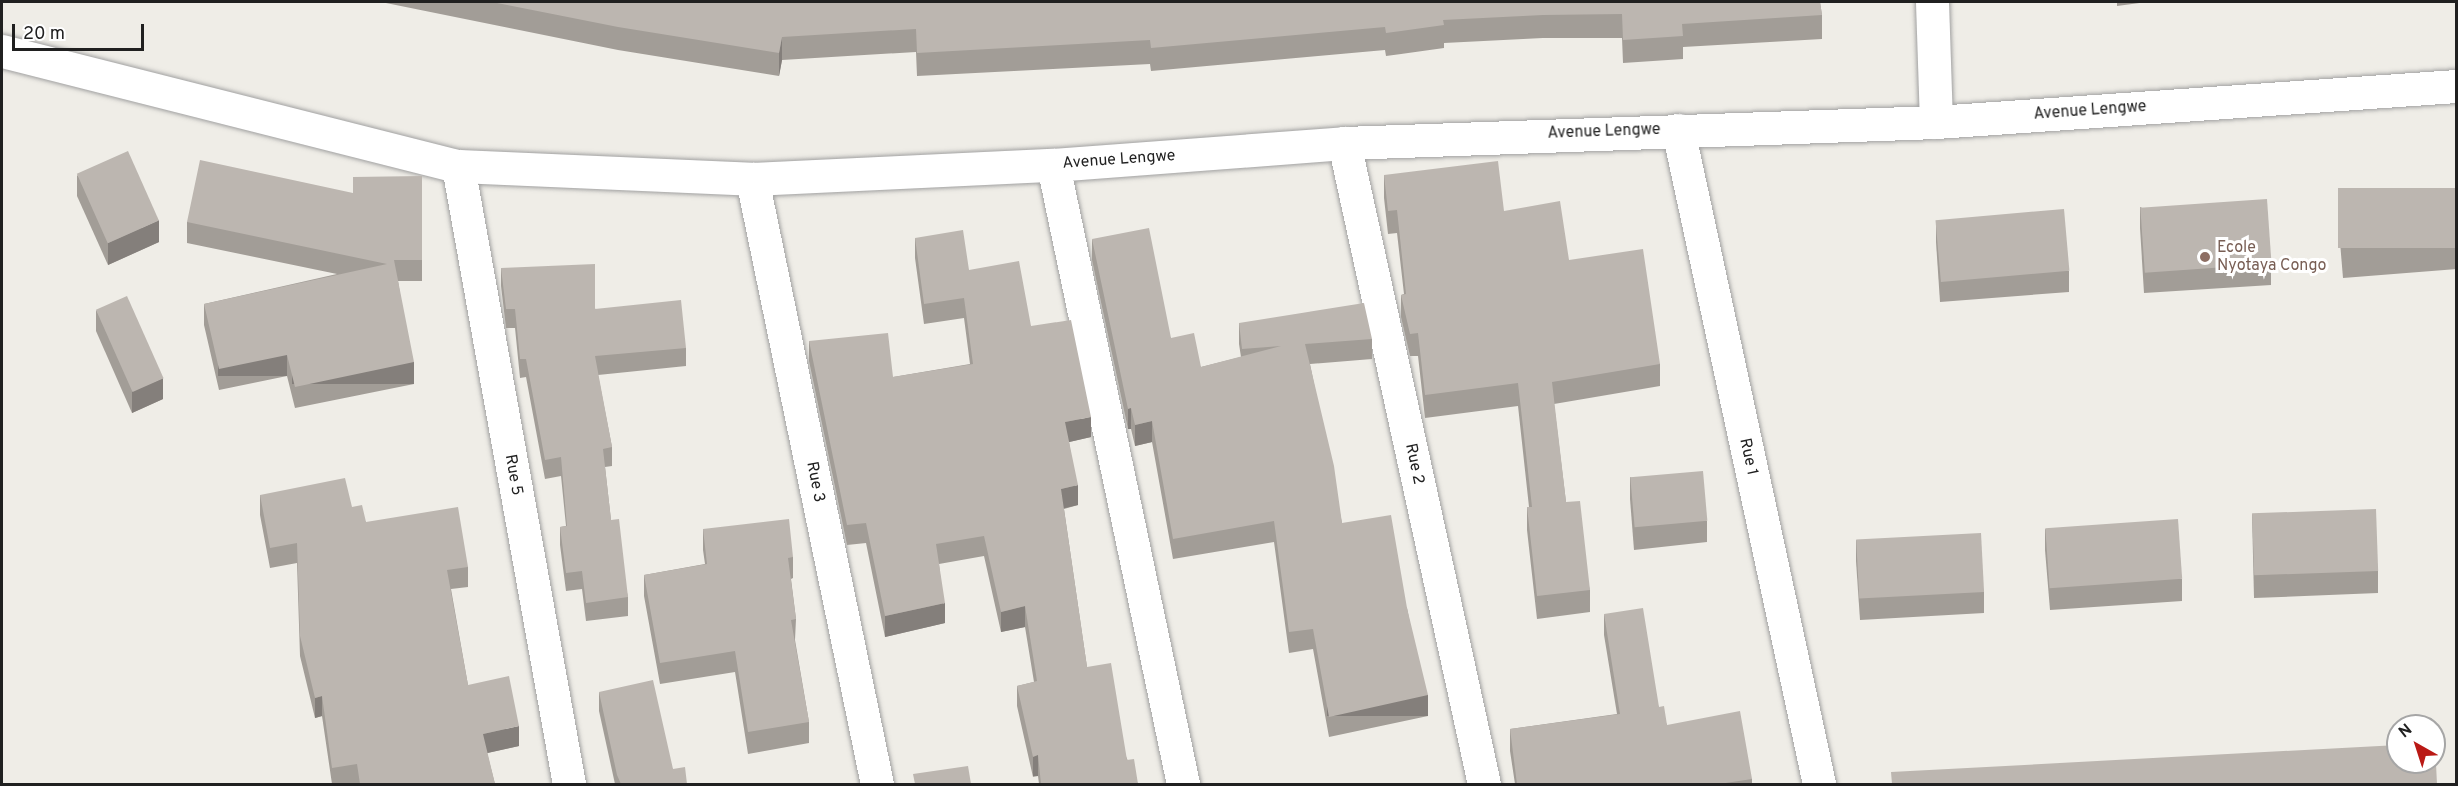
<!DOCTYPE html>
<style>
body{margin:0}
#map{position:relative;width:2458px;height:786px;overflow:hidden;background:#efede7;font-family:Overpass,sans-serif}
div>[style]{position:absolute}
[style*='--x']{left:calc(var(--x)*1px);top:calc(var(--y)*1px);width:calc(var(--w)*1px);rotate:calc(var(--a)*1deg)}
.roads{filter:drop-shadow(0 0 2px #a1a1a1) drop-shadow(0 0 2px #a1a1a1)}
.minor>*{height:33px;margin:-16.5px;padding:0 16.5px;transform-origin:16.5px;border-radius:16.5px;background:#fff}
.tertiary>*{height:33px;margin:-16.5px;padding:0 16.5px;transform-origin:16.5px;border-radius:16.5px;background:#fff}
.wall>*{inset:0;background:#a29d97}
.shaded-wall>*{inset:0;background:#847f7b;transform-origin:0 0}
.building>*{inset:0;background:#bcb6b0;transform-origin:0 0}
.dots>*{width:16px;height:16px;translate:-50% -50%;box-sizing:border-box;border:3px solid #fff;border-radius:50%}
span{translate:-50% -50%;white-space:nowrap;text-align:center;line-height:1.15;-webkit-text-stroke:6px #fff;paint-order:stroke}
.street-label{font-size:16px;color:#202020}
.education-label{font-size:16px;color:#785e54}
.left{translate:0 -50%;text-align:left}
.frame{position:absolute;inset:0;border:3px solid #202020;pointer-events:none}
.north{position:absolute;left:2386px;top:714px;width:60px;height:60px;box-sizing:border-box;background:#fff;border:2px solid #a6a6a6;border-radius:50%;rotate:321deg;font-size:16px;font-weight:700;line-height:24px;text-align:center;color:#202020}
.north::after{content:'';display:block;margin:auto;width:21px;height:27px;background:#ba1915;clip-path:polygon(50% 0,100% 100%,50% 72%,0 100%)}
.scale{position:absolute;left:12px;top:24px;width:132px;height:27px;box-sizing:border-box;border:3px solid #202020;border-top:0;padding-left:8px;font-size:18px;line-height:21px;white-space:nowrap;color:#202020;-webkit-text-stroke:4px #fff;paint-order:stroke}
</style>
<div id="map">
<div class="roads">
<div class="minor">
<i style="--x:1932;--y:2;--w:120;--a:88.1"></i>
<i style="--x:1678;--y:130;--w:669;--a:77.83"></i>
<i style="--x:1344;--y:143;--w:656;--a:77.68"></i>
<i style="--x:1053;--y:165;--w:633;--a:78.14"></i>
<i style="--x:458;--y:166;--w:628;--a:79.82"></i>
<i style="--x:752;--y:179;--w:301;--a:-2.7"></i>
<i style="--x:1053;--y:165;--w:292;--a:-4.3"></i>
<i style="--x:1344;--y:143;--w:592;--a:-2.03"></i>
<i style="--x:1936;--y:122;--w:521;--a:-3.96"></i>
</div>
<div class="tertiary">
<i style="--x:2;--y:51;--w:470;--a:14.2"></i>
<i style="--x:458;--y:166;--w:294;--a:2.5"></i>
<i style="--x:752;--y:179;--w:618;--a:78.33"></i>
</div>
</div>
<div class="wall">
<i style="clip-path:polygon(381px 2px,1820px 2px,1822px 15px,1822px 39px,1683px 47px,1683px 59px,1623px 63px,1622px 38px,1543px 38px,1444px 43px,1444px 48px,1386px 56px,1385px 50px,1151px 71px,1150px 64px,917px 76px,916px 52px,782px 60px,779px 76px,618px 50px)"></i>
<i style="clip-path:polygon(2117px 2px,2147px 2px,2117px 6px)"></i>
<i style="clip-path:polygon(77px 175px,159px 242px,108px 265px,77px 196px)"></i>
<i style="clip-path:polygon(1384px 175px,1504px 211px,1569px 260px,1660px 364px,1660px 386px,1554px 404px,1566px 502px,1590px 590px,1590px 612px,1537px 619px,1527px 530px,1527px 507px,1529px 507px,1518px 406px,1425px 418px,1418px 356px,1410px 356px,1401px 317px,1401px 295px,1404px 294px,1397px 233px,1388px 234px,1384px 198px)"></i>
<i style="clip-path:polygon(422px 176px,422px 281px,398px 281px,414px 384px,295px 408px,287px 376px,219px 390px,204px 325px,204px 304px,337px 274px,187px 243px,187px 222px,353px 193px)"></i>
<i style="clip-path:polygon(2457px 188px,2457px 269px,2343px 278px,2338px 218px,2338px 197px)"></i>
<i style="clip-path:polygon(2140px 207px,2271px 264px,2271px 285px,2144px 293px,2140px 228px)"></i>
<i style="clip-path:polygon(1936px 221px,2069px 271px,2069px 292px,1940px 302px,1936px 242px)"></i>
<i style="clip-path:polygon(915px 238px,969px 270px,1031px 326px,1091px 437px,1069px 442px,1078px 505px,1064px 509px,1087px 667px,1138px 784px,1039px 784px,1038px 776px,1033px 777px,1017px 706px,1017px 686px,1034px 682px,1025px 627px,1001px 632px,984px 556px,939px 564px,945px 623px,885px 637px,866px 543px,847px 545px,809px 361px,809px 341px,893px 377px,970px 364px,964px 318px,924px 324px,915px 258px)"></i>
<i style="clip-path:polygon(1092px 239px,1171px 338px,1201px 367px,1241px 357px,1239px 344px,1239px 323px,1372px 339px,1372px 359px,1310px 364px,1342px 523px,1407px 608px,1428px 716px,1329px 737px,1313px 649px,1289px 653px,1274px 542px,1173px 559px,1152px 442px,1135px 446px,1131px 429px,1128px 429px,1092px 260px)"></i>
<i style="clip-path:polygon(501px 268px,686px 348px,686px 366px,598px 375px,612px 447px,612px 466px,605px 467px,611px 520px,628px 597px,628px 616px,586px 621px,582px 589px,566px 591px,560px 545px,560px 527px,566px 526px,561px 476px,545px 479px,526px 377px,520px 378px,515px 328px,506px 328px,501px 286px)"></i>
<i style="clip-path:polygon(96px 310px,163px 399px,132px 413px,96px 331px)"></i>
<i style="clip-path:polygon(1630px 477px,1707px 521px,1707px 542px,1634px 550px,1630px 499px)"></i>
<i style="clip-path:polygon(260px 495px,352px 507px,366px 522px,468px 567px,468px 587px,451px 589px,468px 685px,519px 746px,487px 753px,495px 784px,332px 784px,322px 716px,315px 718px,300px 656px,297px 563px,270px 568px,260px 515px)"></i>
<i style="clip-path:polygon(2252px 514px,2378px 571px,2378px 593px,2254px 598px)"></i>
<i style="clip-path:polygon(703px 529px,793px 557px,793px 578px,791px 579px,796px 619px,795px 640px,809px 722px,809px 743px,748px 754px,735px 672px,660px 684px,644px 596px,644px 575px,705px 564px,703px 550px)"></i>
<i style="clip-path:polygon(2045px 529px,2182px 579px,2182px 601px,2050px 610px,2045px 550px)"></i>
<i style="clip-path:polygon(1856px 540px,1984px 592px,1984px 613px,1860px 620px,1856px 561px)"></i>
<i style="clip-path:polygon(1604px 614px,1659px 707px,1667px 725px,1752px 779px,1752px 784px,1515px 784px,1510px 751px,1510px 729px,1617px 714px,1604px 635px)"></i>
<i style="clip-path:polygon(599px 692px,673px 769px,687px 784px,615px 784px,599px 711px)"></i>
</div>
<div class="shaded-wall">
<i style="clip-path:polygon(782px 37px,782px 60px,779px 76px,779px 53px)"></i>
<i style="clip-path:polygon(159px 220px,159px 242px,108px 265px,108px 243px)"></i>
<i style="left:287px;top:355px;width:21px;height:69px;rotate:90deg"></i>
<i style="left:414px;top:362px;width:22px;height:122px;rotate:90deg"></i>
<i style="clip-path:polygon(163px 378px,163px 399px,132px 413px,132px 391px)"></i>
<i style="left:1131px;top:408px;width:21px;height:3px;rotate:90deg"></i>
<i style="clip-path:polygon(1091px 417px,1091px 437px,1065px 443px,1065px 422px)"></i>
<i style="clip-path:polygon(1152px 421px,1152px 442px,1135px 446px,1135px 425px)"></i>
<i style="clip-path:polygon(1078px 485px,1078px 505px,1061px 509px,1061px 489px)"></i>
<i style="clip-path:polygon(945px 603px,945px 623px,885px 637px,885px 616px)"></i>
<i style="clip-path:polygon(1025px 606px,1025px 627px,1001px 632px,1001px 612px)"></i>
<i style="left:1428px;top:695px;width:21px;height:101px;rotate:90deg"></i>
<i style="clip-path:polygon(322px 696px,322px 716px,315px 718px,315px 698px)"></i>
<i style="clip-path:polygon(519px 726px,519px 746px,483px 754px,483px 734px)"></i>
<i style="left:1038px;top:755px;width:21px;height:5px;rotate:90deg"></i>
</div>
<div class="building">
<i style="clip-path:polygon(492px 2px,1820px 2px,1822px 15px,1682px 24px,1683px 36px,1623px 40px,1622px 14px,1543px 15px,1443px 20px,1444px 25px,1386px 33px,1385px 27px,1151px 48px,1150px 40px,917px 53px,916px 29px,782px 37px,779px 53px,618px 27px)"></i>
<i style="left:128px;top:151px;width:76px;height:56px;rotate:66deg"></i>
<i style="clip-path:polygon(200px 160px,353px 193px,353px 177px,422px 176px,422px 260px,394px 260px,414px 362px,295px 387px,287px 355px,219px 369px,204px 304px,387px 264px,187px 222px)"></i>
<i style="clip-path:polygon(1498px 161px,1504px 211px,1560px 201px,1569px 260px,1643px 249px,1660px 364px,1552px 382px,1566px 502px,1580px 501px,1590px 590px,1537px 596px,1527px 507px,1532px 507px,1518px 383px,1425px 395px,1418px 333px,1410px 334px,1401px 295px,1406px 294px,1397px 210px,1388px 211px,1384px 175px)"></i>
<i style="left:2457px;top:188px;width:60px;height:119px;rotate:90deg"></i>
<i style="left:2267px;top:199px;width:65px;height:127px;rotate:86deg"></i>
<i style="left:2064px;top:209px;width:62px;height:129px;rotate:85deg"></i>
<i style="clip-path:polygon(1149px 228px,1171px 338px,1194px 333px,1201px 367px,1281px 346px,1242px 349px,1239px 323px,1364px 303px,1372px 339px,1305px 344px,1334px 466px,1342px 523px,1391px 515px,1407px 608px,1428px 695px,1329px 717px,1313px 629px,1289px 632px,1274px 521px,1173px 539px,1152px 421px,1135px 425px,1131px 408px,1128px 409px,1092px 239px)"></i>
<i style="clip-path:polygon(963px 230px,969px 270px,1019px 261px,1031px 326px,1071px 320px,1091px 417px,1065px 422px,1078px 485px,1061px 489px,1087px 667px,1111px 663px,1127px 760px,1134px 759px,1138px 784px,1041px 784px,1038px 755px,1033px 757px,1017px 686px,1037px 681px,1025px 606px,1001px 612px,984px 536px,936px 544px,945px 603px,885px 616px,866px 523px,847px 525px,809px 341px,888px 333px,893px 377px,973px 364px,964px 298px,924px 304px,915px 238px)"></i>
<i style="clip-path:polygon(595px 264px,595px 309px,681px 300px,686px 348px,595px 356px,612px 447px,603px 449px,611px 520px,619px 519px,628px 597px,586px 603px,582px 571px,566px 573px,560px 527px,567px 526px,561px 457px,545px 460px,526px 359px,520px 359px,515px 309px,506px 309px,501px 268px)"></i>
<i style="left:127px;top:296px;width:90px;height:34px;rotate:66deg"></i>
<i style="left:1703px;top:471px;width:50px;height:73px;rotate:85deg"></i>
<i style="clip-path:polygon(345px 478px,352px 507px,362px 505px,366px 522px,458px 507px,468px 567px,447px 570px,468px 685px,509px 676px,519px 726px,483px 734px,495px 784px,360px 784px,357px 764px,332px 768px,322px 696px,315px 698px,300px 636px,297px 543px,270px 548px,260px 495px)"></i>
<i style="left:2376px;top:509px;width:62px;height:124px;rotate:88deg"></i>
<i style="clip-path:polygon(789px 519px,793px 557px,788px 558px,796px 619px,791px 620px,809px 722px,748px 732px,735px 651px,660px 663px,644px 575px,707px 564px,703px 529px)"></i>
<i style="left:2178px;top:519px;width:60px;height:133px;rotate:86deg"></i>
<i style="left:1981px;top:533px;width:59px;height:125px;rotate:87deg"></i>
<i style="clip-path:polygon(1643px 608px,1659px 707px,1664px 706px,1667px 725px,1740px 711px,1752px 779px,1719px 784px,1517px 784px,1510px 729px,1620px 714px,1604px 614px)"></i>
<i style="clip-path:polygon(653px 680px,673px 769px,685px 767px,687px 784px,621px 784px,617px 775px,599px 692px)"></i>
<i style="clip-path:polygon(2434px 743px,2435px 743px,2437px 784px,1892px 784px,1891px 772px,2398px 745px,2398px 762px,2434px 762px)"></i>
<i style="clip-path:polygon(968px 766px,971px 784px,915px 784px,913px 774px)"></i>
</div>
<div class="dots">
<i style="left:2205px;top:257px;background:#8d6e63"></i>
</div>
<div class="street-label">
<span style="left:2090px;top:111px;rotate:-4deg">Avenue Lengwe</span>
<span style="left:1604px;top:132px;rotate:-2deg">Avenue Lengwe</span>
<span style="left:1119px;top:160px;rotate:-4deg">Avenue Lengwe</span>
<span style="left:1748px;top:457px;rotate:78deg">Rue 1</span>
<span style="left:1414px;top:464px;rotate:78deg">Rue 2</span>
<span style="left:513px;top:475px;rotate:80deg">Rue 5</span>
<span style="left:815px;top:482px;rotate:79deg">Rue 3</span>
</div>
<div class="education-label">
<span class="left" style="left:2217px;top:257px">Ecole<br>Nyotaya Congo</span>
</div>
<div class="frame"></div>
<div class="north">N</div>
<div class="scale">20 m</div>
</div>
